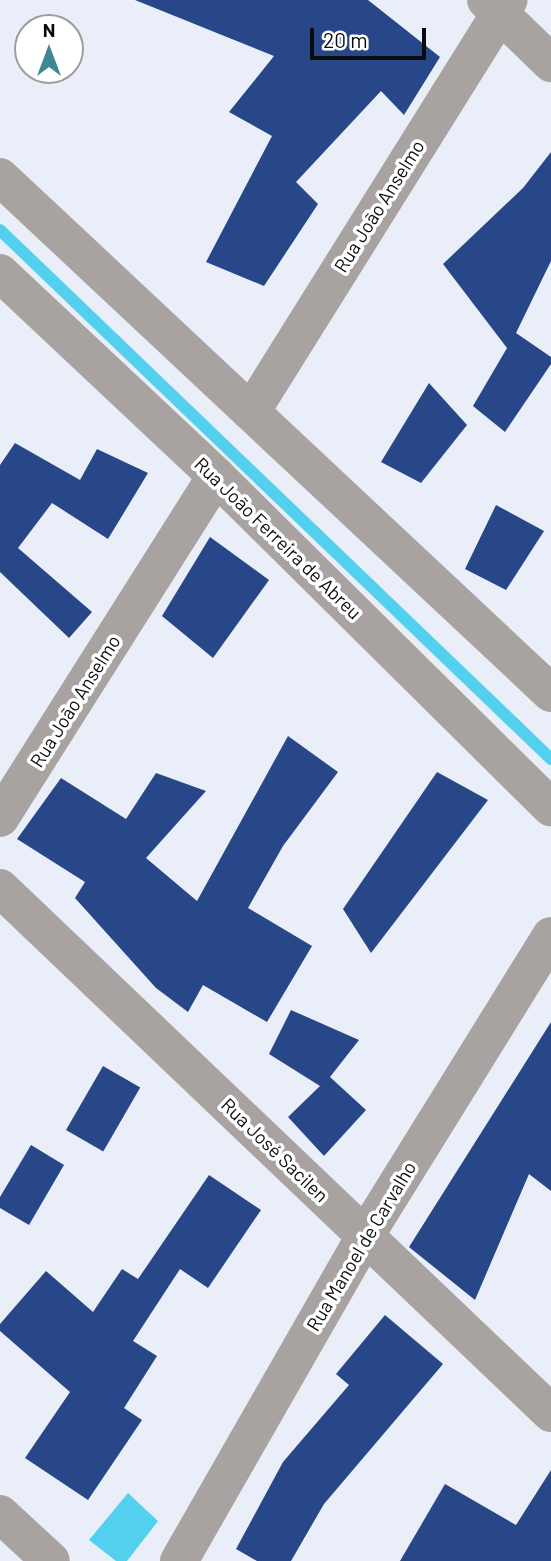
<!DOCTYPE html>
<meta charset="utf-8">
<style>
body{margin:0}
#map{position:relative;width:551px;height:1561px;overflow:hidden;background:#e9eef8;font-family:Barlow,sans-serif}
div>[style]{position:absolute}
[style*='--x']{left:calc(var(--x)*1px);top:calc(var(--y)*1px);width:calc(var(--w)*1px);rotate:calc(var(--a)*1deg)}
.water>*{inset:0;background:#54d0ef}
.stream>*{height:12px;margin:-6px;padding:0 6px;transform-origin:6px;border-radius:6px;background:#54d0ef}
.building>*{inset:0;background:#274789;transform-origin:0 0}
.street>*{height:38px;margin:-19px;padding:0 19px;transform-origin:19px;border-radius:19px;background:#a8a3a1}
span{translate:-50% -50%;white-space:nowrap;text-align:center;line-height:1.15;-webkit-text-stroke:7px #fff;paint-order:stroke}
.street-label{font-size:19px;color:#0a0b0e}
.north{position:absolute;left:14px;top:14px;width:70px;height:70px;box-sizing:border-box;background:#fff;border:2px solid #9d9d9f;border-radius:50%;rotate:0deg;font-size:19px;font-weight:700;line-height:28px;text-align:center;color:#0a0b0e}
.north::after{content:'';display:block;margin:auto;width:24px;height:32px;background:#418693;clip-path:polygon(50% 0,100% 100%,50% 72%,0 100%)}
.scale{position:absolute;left:310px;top:28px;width:116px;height:32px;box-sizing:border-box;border:4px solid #0a0b0e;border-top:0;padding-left:9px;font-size:21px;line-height:24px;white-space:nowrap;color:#0a0b0e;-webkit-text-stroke:5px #fff;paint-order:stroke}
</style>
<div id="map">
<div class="water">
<i style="clip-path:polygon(128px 1493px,158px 1521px,127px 1561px,116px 1561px,89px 1540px)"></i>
</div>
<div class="stream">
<i style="--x:0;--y:230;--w:764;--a:43.83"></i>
</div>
<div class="building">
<i style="clip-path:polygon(135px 0,368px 0,440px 57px,404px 115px,381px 91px,296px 182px,318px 204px,264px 286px,206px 262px,272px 136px,229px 112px,274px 56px)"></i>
<i style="clip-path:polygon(551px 152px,551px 261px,516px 333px,551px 357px,551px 364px,505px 432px,473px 406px,507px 348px,443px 264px,523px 188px)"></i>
<i style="clip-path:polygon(429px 383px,467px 425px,421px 483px,381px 462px)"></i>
<i style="clip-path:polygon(15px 443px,80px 480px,97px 449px,148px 473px,108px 539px,52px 503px,18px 548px,92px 612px,69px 638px,0 572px,0 465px)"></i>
<i style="clip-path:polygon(496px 505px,544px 531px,506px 590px,465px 569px)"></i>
<i style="clip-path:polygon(210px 537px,269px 580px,213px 658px,162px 616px)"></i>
<i style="clip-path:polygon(288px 736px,338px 772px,283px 846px,248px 908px,312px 946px,267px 1022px,203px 985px,188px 1012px,156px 988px,75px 898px,85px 882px,17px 839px,61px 778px,126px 819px,156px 773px,206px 791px,146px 858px,197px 901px)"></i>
<i style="clip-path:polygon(437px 772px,488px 800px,371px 953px,343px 909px)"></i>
<i style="clip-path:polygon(291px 1010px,359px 1040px,330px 1077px,366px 1110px,324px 1156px,288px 1117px,320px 1086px,269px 1054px)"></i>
<i style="clip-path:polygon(551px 1022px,551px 1191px,529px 1174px,475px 1300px,409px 1247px)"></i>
<i style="left:103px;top:1066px;width:43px;height:74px;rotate:30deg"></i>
<i style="clip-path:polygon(31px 1145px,64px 1165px,29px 1225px,0 1208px,0 1197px)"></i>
<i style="clip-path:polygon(209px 1175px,261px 1210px,208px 1288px,180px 1269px,133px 1341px,157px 1356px,124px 1408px,142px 1420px,88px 1500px,25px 1458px,70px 1392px,0 1331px,0 1324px,46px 1271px,93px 1312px,122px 1269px,138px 1279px)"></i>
<i style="clip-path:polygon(385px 1315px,443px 1364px,324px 1504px,291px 1561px,257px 1561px,236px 1549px,283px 1462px,349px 1385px,336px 1374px)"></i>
<i style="clip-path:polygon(551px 1470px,551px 1561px,400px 1561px,445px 1484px,516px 1525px)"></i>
</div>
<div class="street">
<i style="--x:486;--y:0;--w:91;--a:44.1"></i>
<i style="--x:0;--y:177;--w:755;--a:43.12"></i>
<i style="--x:0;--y:273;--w:296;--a:43.2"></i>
<i style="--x:216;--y:476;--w:471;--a:44.7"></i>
<i style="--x:251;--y:412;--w:486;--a:-58"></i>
<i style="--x:0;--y:818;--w:404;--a:-57.7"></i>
<i style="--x:0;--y:888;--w:761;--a:43.62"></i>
<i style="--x:0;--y:1514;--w:69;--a:42.7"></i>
<i style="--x:179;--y:1561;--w:374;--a:-60.2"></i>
<i style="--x:365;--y:1236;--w:353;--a:-58.2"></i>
</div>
<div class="street-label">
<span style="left:379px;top:206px;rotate:-58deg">Rua João Anselmo</span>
<span style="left:278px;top:538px;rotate:44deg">Rua João Ferreira de Abreu</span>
<span style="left:75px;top:701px;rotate:-58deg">Rua João Anselmo</span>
<span style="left:275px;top:1150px;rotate:44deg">Rua José Sacilen</span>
<span style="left:361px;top:1246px;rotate:-59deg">Rua Manoel de Carvalho</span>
</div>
<div class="north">N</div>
<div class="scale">20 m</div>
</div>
